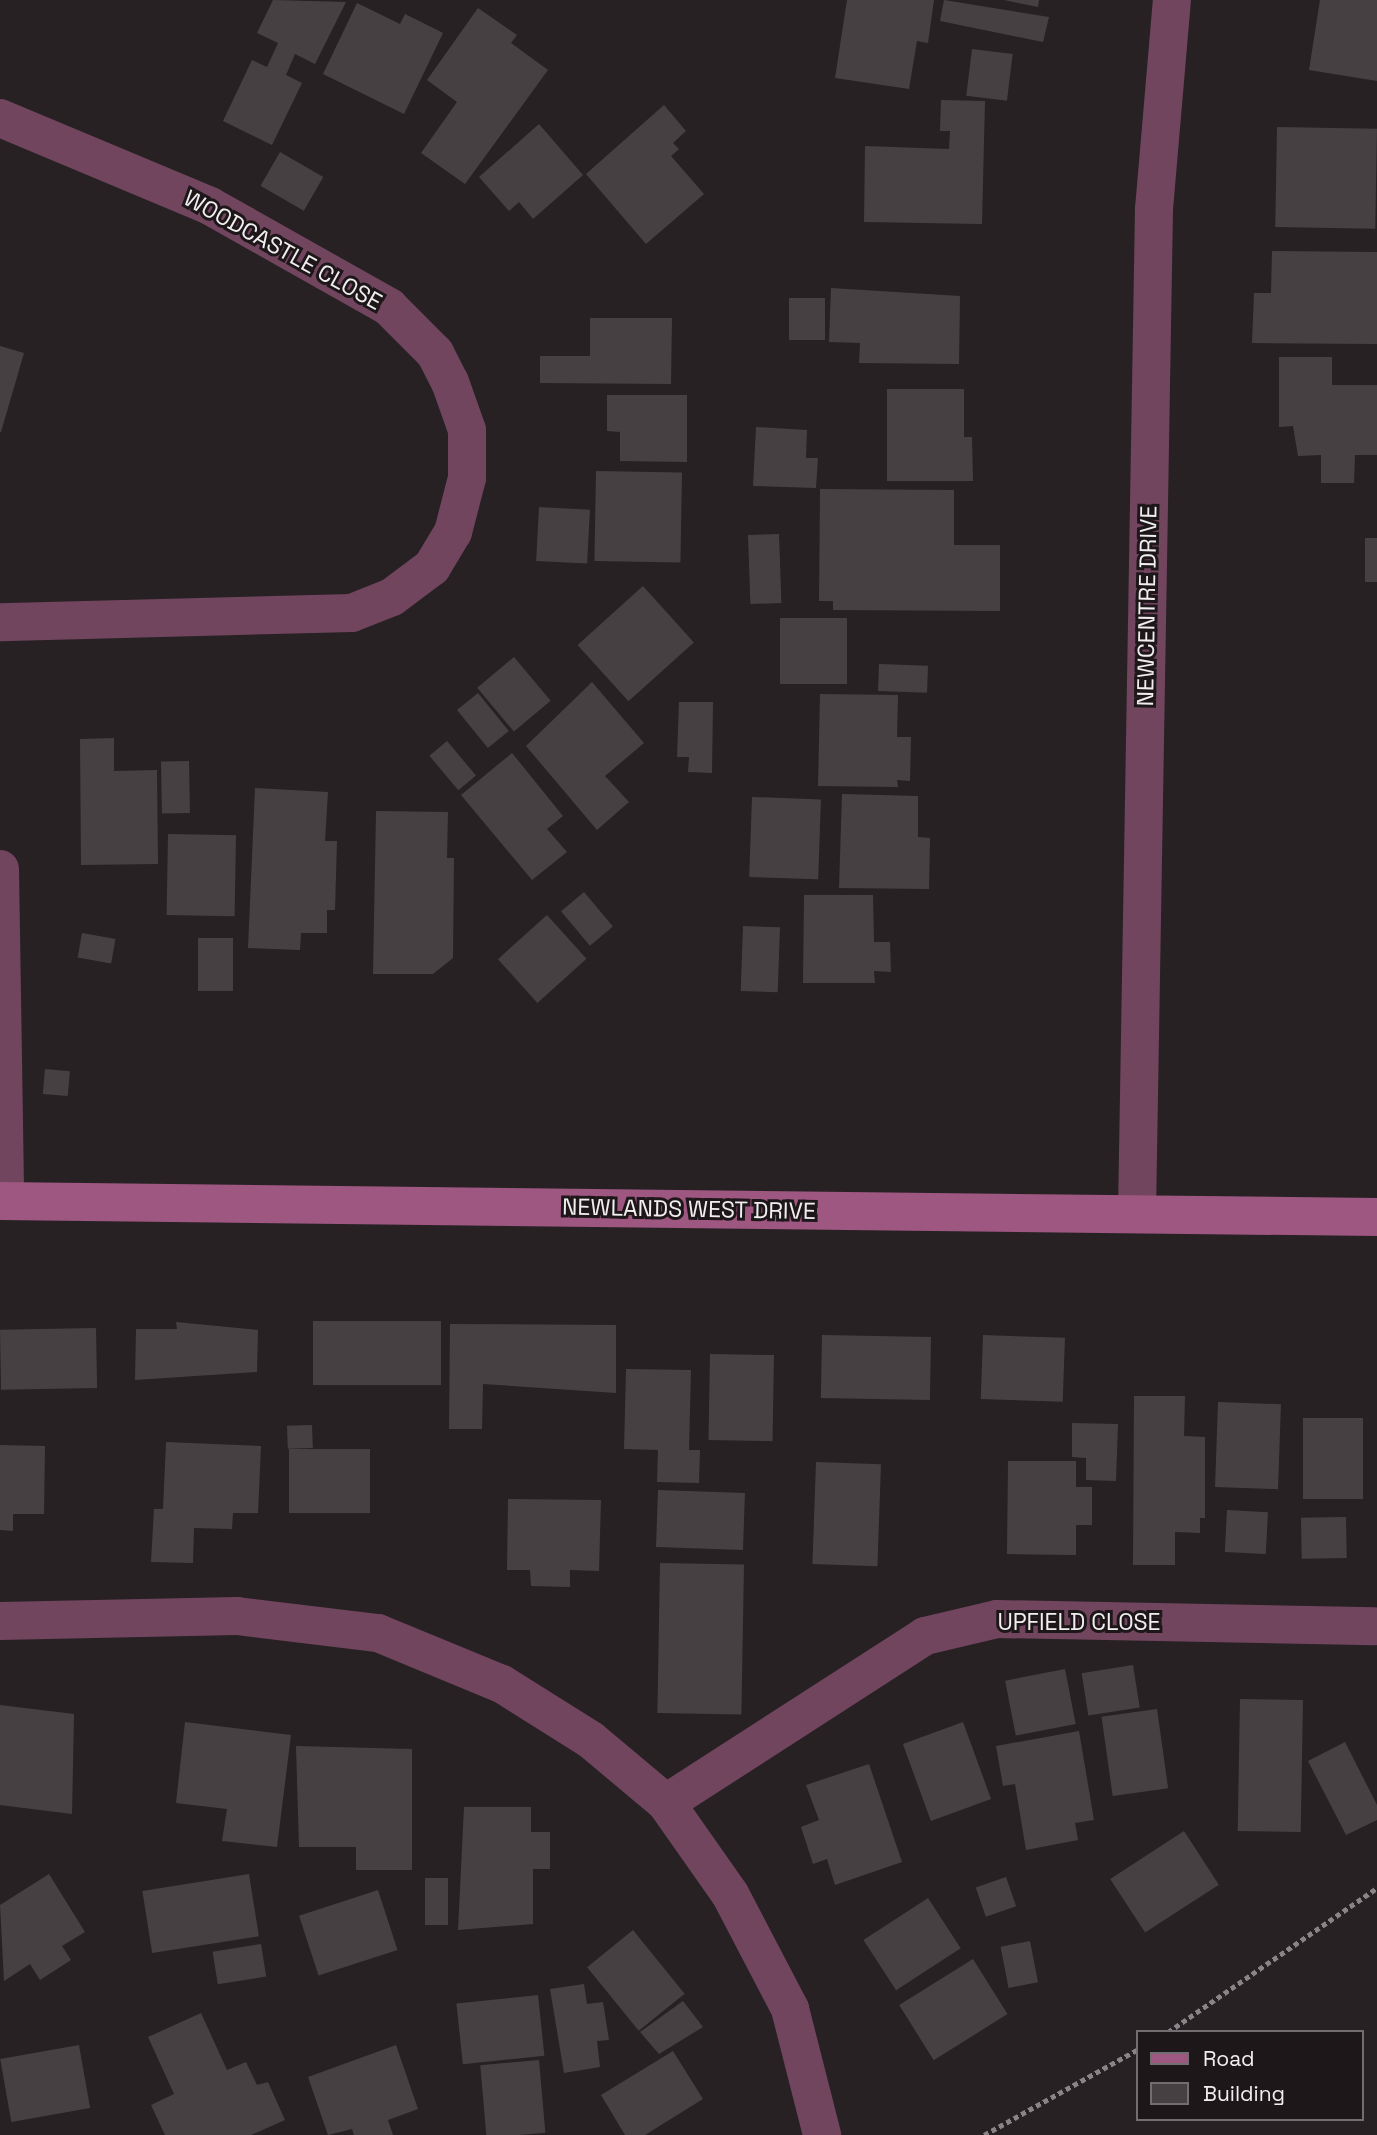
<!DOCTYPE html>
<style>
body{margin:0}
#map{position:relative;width:1377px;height:2135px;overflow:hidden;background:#272124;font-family:"Space Grotesk",sans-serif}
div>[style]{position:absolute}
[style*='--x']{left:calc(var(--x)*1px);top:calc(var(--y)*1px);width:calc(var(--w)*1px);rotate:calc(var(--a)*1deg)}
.building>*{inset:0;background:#474043;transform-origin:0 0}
.path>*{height:4.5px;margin-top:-2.25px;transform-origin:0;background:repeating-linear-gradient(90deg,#898487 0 5px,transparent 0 8.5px)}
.street>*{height:38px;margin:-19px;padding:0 19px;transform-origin:19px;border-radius:19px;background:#72455e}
.secondary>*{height:38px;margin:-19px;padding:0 19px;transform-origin:19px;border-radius:19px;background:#9e5780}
span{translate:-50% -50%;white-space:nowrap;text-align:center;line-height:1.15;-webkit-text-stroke:6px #1d171a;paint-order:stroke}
.street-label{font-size:23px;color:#f2eef0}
.legend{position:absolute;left:1136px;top:2030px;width:228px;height:91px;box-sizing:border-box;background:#1d171a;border:2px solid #726d70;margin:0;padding:9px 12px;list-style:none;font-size:21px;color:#f2eef0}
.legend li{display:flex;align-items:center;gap:14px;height:35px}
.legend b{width:35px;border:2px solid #726d70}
</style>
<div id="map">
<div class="building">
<i style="clip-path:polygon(273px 0,346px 2px,315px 64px,295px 54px,286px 75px,302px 83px,272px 145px,223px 121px,252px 60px,267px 67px,278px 43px,257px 33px)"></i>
<i style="clip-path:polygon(847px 0,934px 0,928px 43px,917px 41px,909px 89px,835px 78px)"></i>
<i style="clip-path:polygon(944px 0,1049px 17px,1043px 42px,940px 21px)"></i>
<i style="clip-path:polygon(1004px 0,1039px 0,1038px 7px)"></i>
<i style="clip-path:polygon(1320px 0,1377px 0,1377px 81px,1309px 70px)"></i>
<i style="clip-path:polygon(357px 3px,400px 24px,405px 14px,443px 33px,404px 114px,323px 74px)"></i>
<i style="clip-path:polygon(478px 8px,517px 35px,511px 43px,548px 70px,465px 184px,421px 153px,457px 102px,427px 80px)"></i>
<i style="left:972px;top:49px;width:41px;height:47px;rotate:7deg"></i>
<i style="clip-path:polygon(941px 100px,985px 101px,982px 224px,864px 222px,865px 146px,949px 149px,950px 131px,940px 131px)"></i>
<i style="clip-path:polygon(664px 105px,686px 131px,673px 143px,679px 149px,671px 156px,704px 194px,646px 244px,586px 174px)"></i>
<i style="clip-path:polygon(539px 124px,583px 175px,533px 219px,519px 202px,509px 211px,479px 177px)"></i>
<i style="left:1277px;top:127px;width:100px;height:100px;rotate:1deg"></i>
<i style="left:280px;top:152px;width:50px;height:39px;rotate:30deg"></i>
<i style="clip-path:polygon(1272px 251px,1377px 252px,1377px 344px,1252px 343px,1254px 293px,1271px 293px)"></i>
<i style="clip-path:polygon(831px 288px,960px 296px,959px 364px,859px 363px,860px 343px,829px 342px)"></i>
<i style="left:789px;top:298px;width:36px;height:42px"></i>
<i style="clip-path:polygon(590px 318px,672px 318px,671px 384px,540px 383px,540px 356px,590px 356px)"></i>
<i style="clip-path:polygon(0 346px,24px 353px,1px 432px,0 432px)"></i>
<i style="clip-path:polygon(1279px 357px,1332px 357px,1332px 385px,1377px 385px,1377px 455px,1355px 455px,1354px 483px,1321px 483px,1321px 455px,1298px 456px,1293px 426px,1279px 427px)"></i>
<i style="clip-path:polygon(887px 389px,964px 389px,964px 437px,972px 437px,973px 481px,887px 481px)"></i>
<i style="clip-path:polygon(607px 395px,687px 395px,687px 462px,620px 461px,620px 432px,607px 431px)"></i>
<i style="clip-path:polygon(756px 427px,807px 430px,806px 458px,818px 458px,816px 488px,753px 486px)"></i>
<i style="left:596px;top:471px;width:86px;height:90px;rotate:1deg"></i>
<i style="clip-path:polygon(820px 489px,954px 490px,954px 545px,1000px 545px,1000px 611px,833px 610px,833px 601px,819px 601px)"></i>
<i style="left:539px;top:507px;width:51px;height:54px;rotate:3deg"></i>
<i style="left:779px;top:534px;width:69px;height:31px;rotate:88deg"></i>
<i style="left:1365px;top:538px;width:12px;height:44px"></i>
<i style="left:643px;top:586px;width:76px;height:88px;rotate:48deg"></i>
<i style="left:780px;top:618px;width:67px;height:66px"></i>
<i style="left:514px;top:657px;width:57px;height:48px;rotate:50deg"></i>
<i style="left:879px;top:664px;width:49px;height:27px;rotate:2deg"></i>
<i style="clip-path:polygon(592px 682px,644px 743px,605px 776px,629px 802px,597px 830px,526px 746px)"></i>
<i style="left:478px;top:693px;width:49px;height:27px;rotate:51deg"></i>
<i style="clip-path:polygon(820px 694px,898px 695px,897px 737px,911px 737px,910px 781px,897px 780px,898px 787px,818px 786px)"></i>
<i style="clip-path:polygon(679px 702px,713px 702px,712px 773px,688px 772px,689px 757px,677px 757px)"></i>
<i style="clip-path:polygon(114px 738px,114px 771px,157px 770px,158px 864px,81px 865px,80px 739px)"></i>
<i style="left:447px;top:741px;width:45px;height:23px;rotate:50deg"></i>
<i style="clip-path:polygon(512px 753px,563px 816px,547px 829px,567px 852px,532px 880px,461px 795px)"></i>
<i style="left:189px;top:761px;width:52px;height:28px;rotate:89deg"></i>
<i style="clip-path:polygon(255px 788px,328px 792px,325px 841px,337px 841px,335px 910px,327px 910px,327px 933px,301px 933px,300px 950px,248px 948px)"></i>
<i style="clip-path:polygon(842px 794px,918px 796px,918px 837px,930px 838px,929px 889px,839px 888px)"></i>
<i style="left:752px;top:797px;width:69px;height:80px;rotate:2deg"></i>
<i style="clip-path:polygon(376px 811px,448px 812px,447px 858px,454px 858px,453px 958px,433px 974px,373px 974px)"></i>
<i style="left:168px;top:834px;width:68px;height:81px;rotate:1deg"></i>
<i style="left:584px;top:892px;width:45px;height:30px;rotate:50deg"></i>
<i style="clip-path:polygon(804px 895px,873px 895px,874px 942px,890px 942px,891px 972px,874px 971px,875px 983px,803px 983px)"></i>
<i style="left:547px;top:915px;width:59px;height:66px;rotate:48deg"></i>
<i style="left:743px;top:926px;width:37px;height:65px;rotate:2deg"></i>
<i style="left:82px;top:933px;width:34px;height:25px;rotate:10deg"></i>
<i style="left:198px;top:938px;width:35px;height:53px"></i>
<i style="left:45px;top:1069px;width:25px;height:25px;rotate:5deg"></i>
<i style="left:313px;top:1321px;width:128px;height:64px"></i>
<i style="clip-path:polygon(176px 1322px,258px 1330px,257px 1372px,135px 1380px,136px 1329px,177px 1329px)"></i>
<i style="clip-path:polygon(450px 1324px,616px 1325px,616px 1393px,483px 1384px,482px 1429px,449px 1429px)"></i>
<i style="left:96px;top:1328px;width:60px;height:96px;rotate:89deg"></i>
<i style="left:822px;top:1335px;width:109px;height:63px;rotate:1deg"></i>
<i style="left:983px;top:1335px;width:82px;height:64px;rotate:2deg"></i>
<i style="left:710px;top:1354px;width:64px;height:86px;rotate:1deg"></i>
<i style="clip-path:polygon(626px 1369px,691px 1370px,689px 1450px,700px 1450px,699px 1483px,657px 1482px,658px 1450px,624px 1449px)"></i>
<i style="clip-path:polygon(1134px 1396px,1185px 1396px,1184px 1436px,1205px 1437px,1205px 1518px,1200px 1518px,1200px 1533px,1175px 1532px,1175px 1565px,1133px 1565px)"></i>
<i style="left:1218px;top:1402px;width:63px;height:85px;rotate:2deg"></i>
<i style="left:1303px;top:1418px;width:60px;height:81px"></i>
<i style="clip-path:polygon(1072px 1423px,1118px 1424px,1116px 1481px,1086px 1480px,1086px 1458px,1072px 1457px)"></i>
<i style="left:312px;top:1425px;width:23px;height:25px;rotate:88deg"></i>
<i style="clip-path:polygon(166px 1442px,261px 1446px,258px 1513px,233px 1513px,232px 1529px,194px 1528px,193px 1563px,151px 1562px,154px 1509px,163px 1509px)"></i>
<i style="clip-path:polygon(0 1445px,45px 1446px,44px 1514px,13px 1514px,13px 1531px,0 1530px)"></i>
<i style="left:370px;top:1449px;width:64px;height:81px;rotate:90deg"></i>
<i style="clip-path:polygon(1008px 1461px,1076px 1461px,1076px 1487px,1092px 1487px,1092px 1525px,1076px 1525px,1076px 1555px,1007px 1554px)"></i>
<i style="left:816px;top:1462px;width:65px;height:102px;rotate:2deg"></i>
<i style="left:658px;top:1490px;width:87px;height:57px;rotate:2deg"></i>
<i style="clip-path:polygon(508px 1499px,601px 1500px,599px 1571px,570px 1570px,570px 1587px,531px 1586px,530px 1570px,507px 1570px)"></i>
<i style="left:1227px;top:1510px;width:41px;height:42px;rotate:3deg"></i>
<i style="left:1346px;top:1517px;width:41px;height:45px;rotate:89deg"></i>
<i style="left:660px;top:1563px;width:84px;height:150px;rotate:1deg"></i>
<i style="left:1133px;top:1665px;width:43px;height:52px;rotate:81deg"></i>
<i style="left:1065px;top:1669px;width:56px;height:61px;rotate:79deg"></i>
<i style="left:1240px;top:1699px;width:63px;height:132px;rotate:1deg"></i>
<i style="clip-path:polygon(0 1705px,74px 1714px,72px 1814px,0 1805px)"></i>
<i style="left:1157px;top:1709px;width:80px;height:56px;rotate:82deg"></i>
<i style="clip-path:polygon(185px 1722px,291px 1735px,277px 1847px,222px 1841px,227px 1809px,176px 1803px)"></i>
<i style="left:963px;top:1722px;width:82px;height:64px;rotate:70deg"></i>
<i style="clip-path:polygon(1079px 1731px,1094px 1820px,1075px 1823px,1078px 1840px,1026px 1850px,1015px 1784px,1003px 1786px,996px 1746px)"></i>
<i style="clip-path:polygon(1345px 1742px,1377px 1805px,1377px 1820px,1346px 1835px,1308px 1761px)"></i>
<i style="clip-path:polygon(296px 1746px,412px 1749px,412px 1870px,356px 1870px,356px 1847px,299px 1847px)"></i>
<i style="clip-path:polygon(869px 1764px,902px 1862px,835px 1885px,827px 1859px,813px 1864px,801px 1827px,819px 1820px,806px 1785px)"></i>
<i style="clip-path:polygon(464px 1807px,531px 1807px,531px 1832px,550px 1832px,550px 1869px,533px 1869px,533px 1924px,458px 1930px)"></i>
<i style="left:1184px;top:1831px;width:64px;height:88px;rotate:57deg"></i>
<i style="clip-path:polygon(49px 1874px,85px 1932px,62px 1946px,71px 1960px,40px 1980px,30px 1964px,4px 1981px,0 1905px)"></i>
<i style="left:249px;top:1874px;width:63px;height:108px;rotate:81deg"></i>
<i style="left:1006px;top:1877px;width:31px;height:32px;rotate:71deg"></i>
<i style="left:425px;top:1878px;width:23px;height:47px"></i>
<i style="left:378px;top:1890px;width:63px;height:83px;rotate:72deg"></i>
<i style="left:928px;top:1898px;width:60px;height:77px;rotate:57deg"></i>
<i style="left:633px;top:1930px;width:82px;height:59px;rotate:51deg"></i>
<i style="left:1030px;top:1941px;width:42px;height:30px;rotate:79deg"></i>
<i style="left:261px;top:1944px;width:33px;height:49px;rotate:81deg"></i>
<i style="left:973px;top:1959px;width:65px;height:87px;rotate:58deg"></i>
<i style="clip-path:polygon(584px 1984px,587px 2004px,603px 2002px,609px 2040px,597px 2041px,600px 2067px,564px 2073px,550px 1989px)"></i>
<i style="left:538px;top:1995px;width:61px;height:82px;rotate:84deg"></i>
<i style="clip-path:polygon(683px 2001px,703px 2027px,659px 2054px,640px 2032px)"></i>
<i style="clip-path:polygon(201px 2013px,227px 2070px,246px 2062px,257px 2085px,268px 2082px,285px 2120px,251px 2135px,165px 2135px,151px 2105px,174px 2094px,148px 2037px)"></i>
<i style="left:79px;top:2045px;width:64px;height:80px;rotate:80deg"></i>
<i style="clip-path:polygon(396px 2045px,418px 2109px,388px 2120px,393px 2135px,354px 2135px,352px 2129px,328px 2135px,308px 2077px)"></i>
<i style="clip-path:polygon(673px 2051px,703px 2099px,645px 2135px,625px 2135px,601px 2095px)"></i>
<i style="left:539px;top:2060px;width:73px;height:59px;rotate:85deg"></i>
</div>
<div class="path">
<i style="--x:1168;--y:2032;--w:254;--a:-34.6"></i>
<i style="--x:984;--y:2135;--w:175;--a:-29.1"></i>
</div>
<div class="street">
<i style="--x:0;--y:118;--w:228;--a:22.7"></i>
<i style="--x:210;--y:206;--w:206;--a:29.4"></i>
<i style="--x:389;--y:307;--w:65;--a:45"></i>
<i style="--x:435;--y:353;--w:33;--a:63"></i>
<i style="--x:450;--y:382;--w:51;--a:70.5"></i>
<i style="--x:467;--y:430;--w:48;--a:90"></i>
<i style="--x:467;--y:478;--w:56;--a:104.5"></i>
<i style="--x:453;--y:532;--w:41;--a:121"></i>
<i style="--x:432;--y:567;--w:50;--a:143.1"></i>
<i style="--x:392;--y:597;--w:43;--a:158.2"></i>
<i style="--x:352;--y:613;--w:352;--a:178.5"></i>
<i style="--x:0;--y:869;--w:332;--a:89.1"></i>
<i style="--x:1137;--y:1213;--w:1004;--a:-89.03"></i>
<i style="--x:1154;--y:209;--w:210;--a:-85.1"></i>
<i style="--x:0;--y:1621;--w:237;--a:-1.2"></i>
<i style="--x:237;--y:1616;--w:142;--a:6.9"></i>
<i style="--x:378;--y:1633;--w:134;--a:22.4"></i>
<i style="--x:502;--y:1684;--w:105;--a:32.2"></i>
<i style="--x:591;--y:1740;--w:98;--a:40"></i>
<i style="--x:666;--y:1803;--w:111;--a:54.9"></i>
<i style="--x:730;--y:1894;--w:130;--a:62.4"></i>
<i style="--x:790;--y:2009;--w:130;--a:75.7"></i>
<i style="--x:666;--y:1803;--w:308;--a:-32.8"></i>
<i style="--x:925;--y:1636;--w:74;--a:-13.3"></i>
<i style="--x:997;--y:1619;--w:377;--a:1.1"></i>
</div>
<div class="secondary">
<i style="--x:0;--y:1201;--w:1377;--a:0.67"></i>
</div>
<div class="street-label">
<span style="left:283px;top:250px;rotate:29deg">WOODCASTLE CLOSE</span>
<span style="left:1147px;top:606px;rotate:-89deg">NEWCENTRE DRIVE</span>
<span style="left:689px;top:1209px;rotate:1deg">NEWLANDS WEST DRIVE</span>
<span style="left:1079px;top:1622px">UPFIELD CLOSE</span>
</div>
<ul class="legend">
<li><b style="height:9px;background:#9e5780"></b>Road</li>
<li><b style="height:19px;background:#474043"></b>Building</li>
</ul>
</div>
